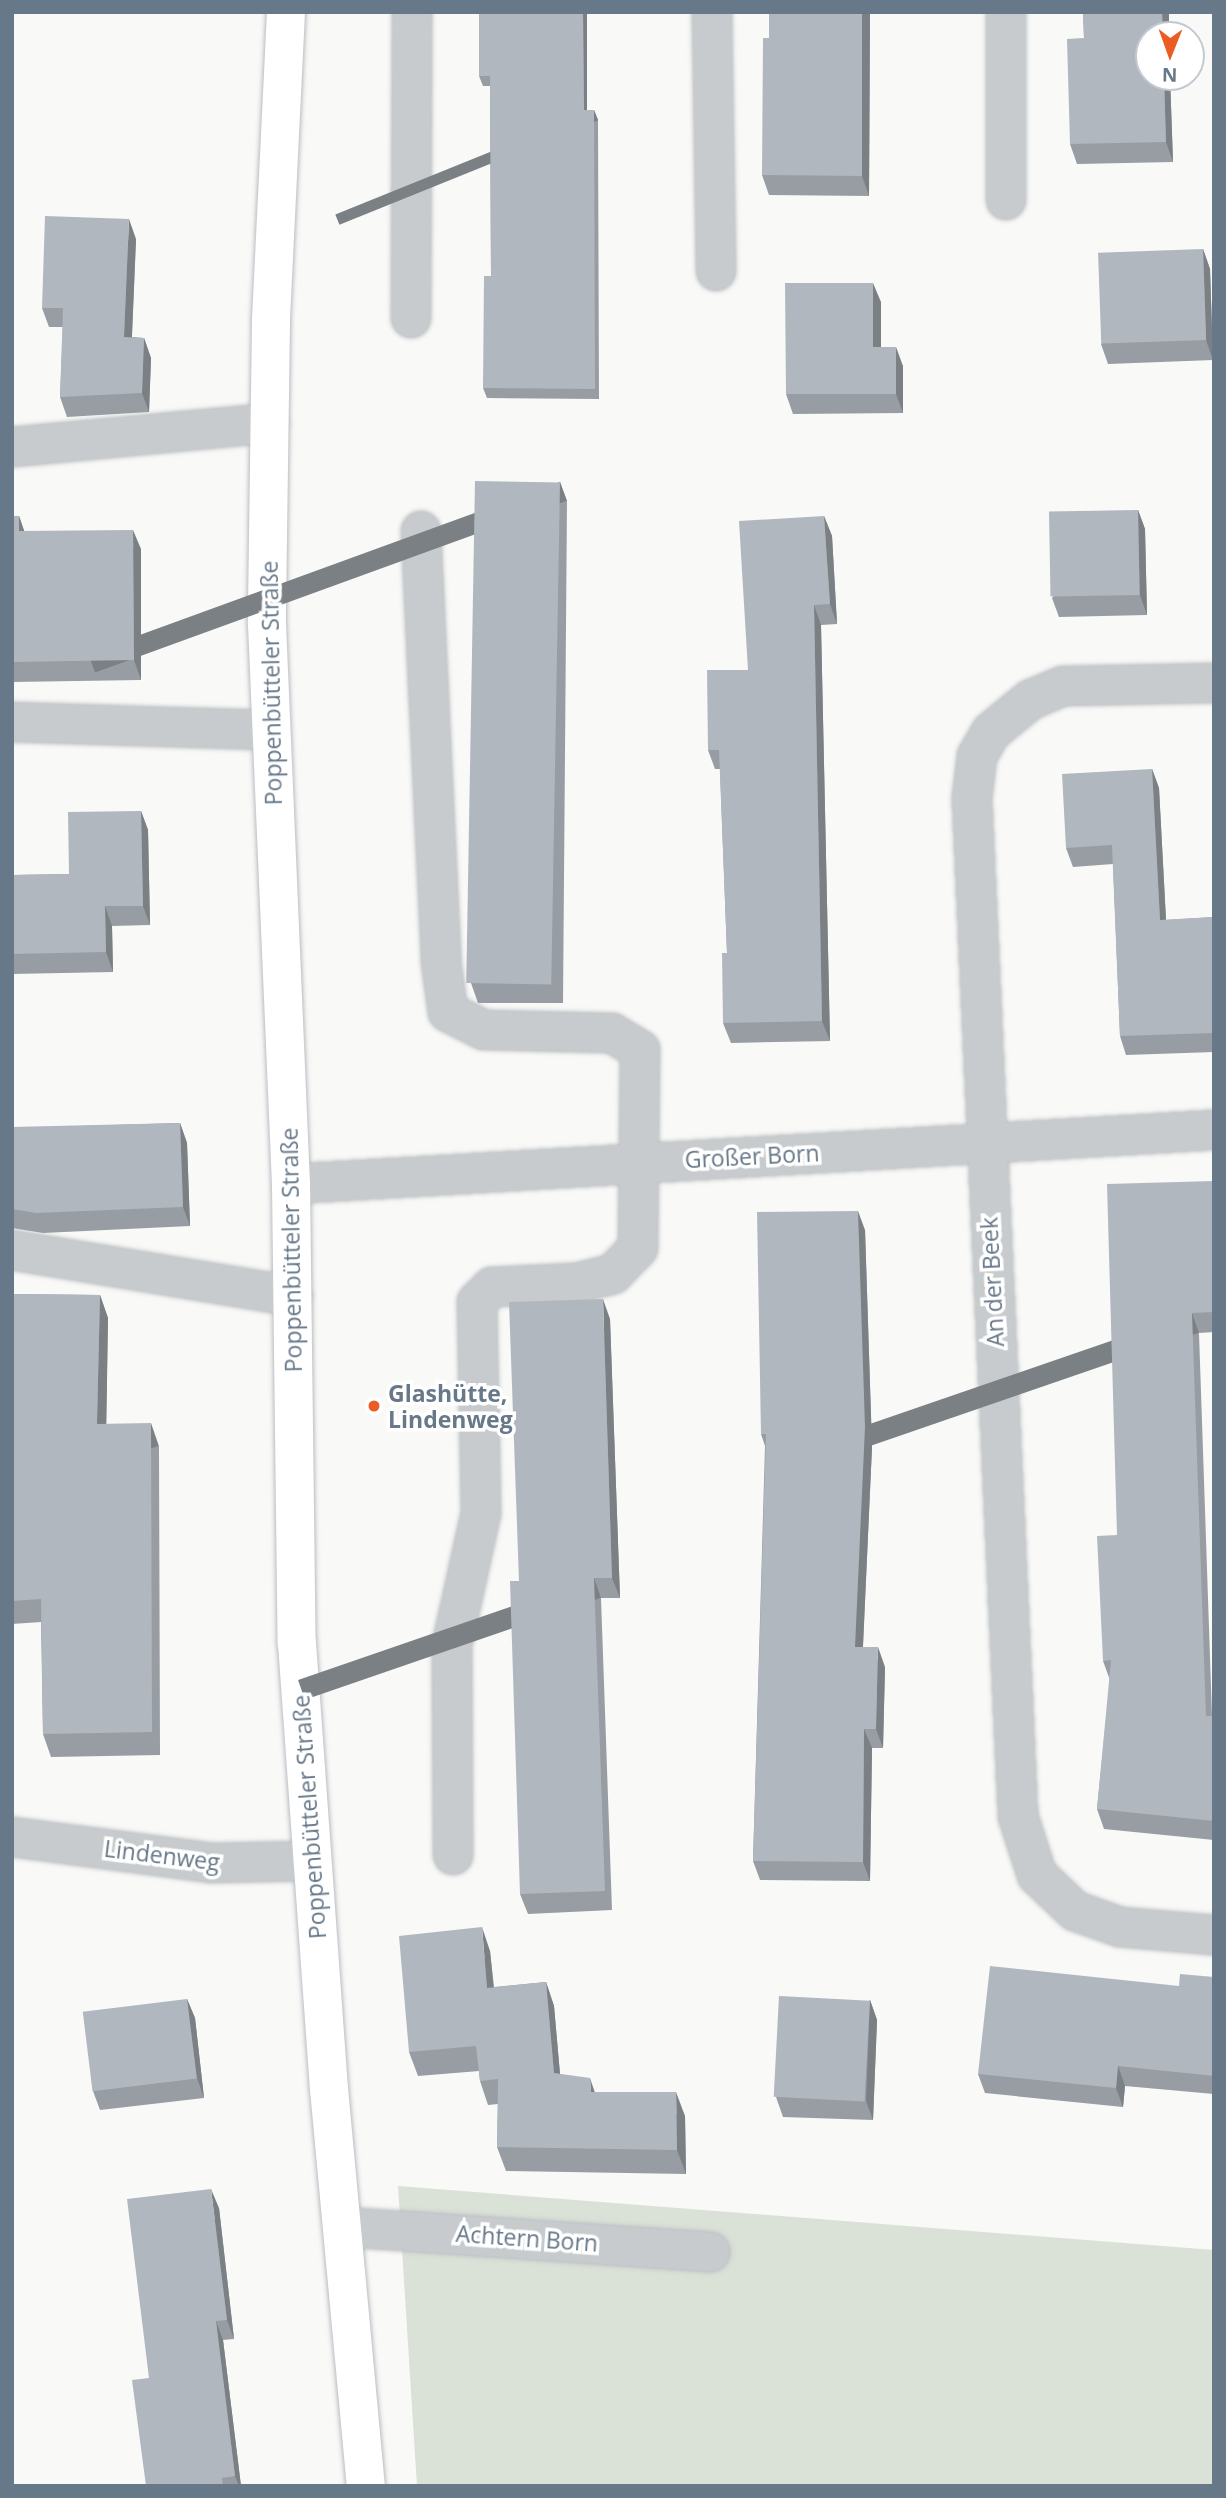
<!DOCTYPE html>
<meta charset="utf-8">
<style>
body{margin:0}
#map{position:relative;width:1226px;height:2498px;overflow:hidden;background:#f9f9f7;font-family:"Open Sans",sans-serif}
div>[style]{position:absolute}
[style*='--x']{left:calc(var(--x)*1px);top:calc(var(--y)*1px);width:calc(var(--w)*1px);rotate:calc(var(--a)*1deg)}
.green>*{inset:0;background:#dae1d7}
.roads{filter:drop-shadow(0 0 2px #babec2) drop-shadow(0 0 2px #babec2)}
.minor>*{height:38px;margin:-19px;padding:0 19px;transform-origin:19px;border-radius:19px;background:#c7cbce}
.major>*{height:38px;margin:-19px;padding:0 19px;transform-origin:19px;border-radius:19px;background:#fff}
.wall>*{inset:0;background:#979da3}
.shaded-wall>*{inset:0;background:#7b8085;transform-origin:0 0}
.building>*{inset:0;background:#b0b7be;transform-origin:0 0}
.dots>*{width:19px;height:19px;translate:-50% -50%;box-sizing:border-box;border:4px solid #fff;border-radius:50%}
span{translate:-50% -50%;white-space:nowrap;text-align:center;line-height:1.15;-webkit-text-stroke:7px #fff;paint-order:stroke}
.street-label{font-size:23px;color:#677889}
.poi-label{font-size:23px;color:#677889;font-weight:700}
.left{translate:0 -50%;text-align:left}
.frame{position:absolute;inset:0;border:14px solid #677889;pointer-events:none}
.north{position:absolute;left:1135px;top:21px;width:70px;height:70px;box-sizing:border-box;background:#fff;border:2px solid #c2c9d0;border-radius:50%;rotate:181deg;font-size:19px;font-weight:700;line-height:28px;text-align:center;color:#677889}
.north::after{content:'';display:block;margin:auto;width:24px;height:32px;background:#eb5c24;clip-path:polygon(50% 0,100% 100%,50% 72%,0 100%)}
</style>
<div id="map">
<div class="green">
<i style="clip-path:polygon(398px 2186px,1214px 2250px,1214px 2486px,417px 2486px)"></i>
</div>
<div class="roads">
<div class="minor">
<i style="--x:712;--y:12;--w:259;--a:89.1"></i>
<i style="--x:1006;--y:12;--w:188;--a:90"></i>
<i style="--x:411;--y:318;--w:306;--a:-89.8"></i>
<i style="--x:12;--y:447;--w:259;--a:-5.3"></i>
<i style="--x:421;--y:531;--w:430;--a:87.3"></i>
<i style="--x:441;--y:961;--w:51;--a:82.2"></i>
<i style="--x:448;--y:1012;--w:40;--a:26.6"></i>
<i style="--x:484;--y:1030;--w:128;--a:1.3"></i>
<i style="--x:612;--y:1033;--w:33;--a:31"></i>
<i style="--x:640;--y:1050;--w:198;--a:90.6"></i>
<i style="--x:638;--y:1248;--w:36;--a:134"></i>
<i style="--x:613;--y:1274;--w:37;--a:166"></i>
<i style="--x:577;--y:1283;--w:85;--a:177.3"></i>
<i style="--x:492;--y:1287;--w:21;--a:135"></i>
<i style="--x:477;--y:1302;--w:211;--a:88.9"></i>
<i style="--x:481;--y:1513;--w:135;--a:102.4"></i>
<i style="--x:452;--y:1645;--w:210;--a:89.7"></i>
<i style="--x:1214;--y:683;--w:151;--a:178.9"></i>
<i style="--x:1063;--y:686;--w:36;--a:157"></i>
<i style="--x:1030;--y:700;--w:50;--a:140.6"></i>
<i style="--x:991;--y:732;--w:28;--a:120"></i>
<i style="--x:977;--y:756;--w:42;--a:96.8"></i>
<i style="--x:972;--y:798;--w:1019;--a:87.41"></i>
<i style="--x:1018;--y:1816;--w:62;--a:72.1"></i>
<i style="--x:1037;--y:1875;--w:52;--a:43.5"></i>
<i style="--x:1075;--y:1911;--w:48;--a:19.6"></i>
<i style="--x:1120;--y:1927;--w:94;--a:4.9"></i>
<i style="--x:12;--y:722;--w:259;--a:1.8"></i>
<i style="--x:291;--y:1184;--w:925;--a:-3.35"></i>
<i style="--x:12;--y:1250;--w:285;--a:9.3"></i>
<i style="--x:12;--y:1837;--w:201;--a:7.4"></i>
<i style="--x:211;--y:1863;--w:101;--a:-1.1"></i>
<i style="--x:344;--y:2227;--w:367;--a:3.9"></i>
</div>
<div class="major">
<i style="--x:286;--y:12;--w:310;--a:92.8"></i>
<i style="--x:271;--y:322;--w:302;--a:90.8"></i>
<i style="--x:267;--y:624;--w:561;--a:87.55"></i>
<i style="--x:291;--y:1184;--w:459;--a:89.3"></i>
<i style="--x:297;--y:1643;--w:447;--a:85.9"></i>
<i style="--x:329;--y:2089;--w:399;--a:84.7"></i>
</div>
</div>
<div class="wall">
<i style="clip-path:polygon(479px 12px,587px 12px,587px 110px,594px 110px,598px 120px,599px 399px,487px 398px,483px 388px,491px 276px,490px 86px,483px 86px,479px 76px)"></i>
<i style="clip-path:polygon(769px 12px,870px 12px,869px 196px,769px 195px,762px 175px,769px 38px)"></i>
<i style="clip-path:polygon(1083px 12px,1169px 12px,1169px 35px,1149px 35px,1149px 77px,1170px 77px,1173px 162px,1077px 164px,1070px 144px,1084px 38px)"></i>
<i style="clip-path:polygon(136px 239px,132px 337px,144px 338px,151px 358px,149px 412px,67px 417px,60px 397px,63px 327px,49px 327px,42px 308px)"></i>
<i style="clip-path:polygon(1203px 249px,1210px 269px,1213px 360px,1108px 364px,1101px 344px)"></i>
<i style="clip-path:polygon(881px 302px,881px 347px,903px 366px,903px 413px,793px 414px,786px 394px)"></i>
<i style="clip-path:polygon(560px 482px,567px 501px,563px 1003px,478px 1003px,471px 983px)"></i>
<i style="clip-path:polygon(1138px 510px,1145px 529px,1147px 615px,1059px 617px,1052px 598px)"></i>
<i style="clip-path:polygon(12px 516px,19px 516px,24px 531px,141px 549px,141px 680px,12px 682px)"></i>
<i style="clip-path:polygon(824px 516px,832px 536px,837px 624px,821px 625px,830px 1041px,731px 1043px,723px 1023px,727px 953px,720px 769px,715px 769px,708px 750px)"></i>
<i style="clip-path:polygon(1152px 769px,1159px 788px,1166px 920px,1214px 917px,1214px 1052px,1126px 1055px,1120px 1036px,1113px 864px,1073px 867px,1066px 848px)"></i>
<i style="clip-path:polygon(141px 811px,148px 830px,150px 925px,112px 926px,113px 972px,12px 974px,12px 875px,69px 874px)"></i>
<i style="clip-path:polygon(180px 1123px,187px 1143px,190px 1226px,43px 1233px,12px 1228px,12px 1128px)"></i>
<i style="clip-path:polygon(1214px 1181px,1214px 1332px,1199px 1333px,1212px 1716px,1214px 1716px,1214px 1840px,1104px 1829px,1097px 1809px,1110px 1680px,1103px 1661px,1117px 1535px)"></i>
<i style="clip-path:polygon(865px 1230px,872px 1447px,863px 1647px,885px 1667px,883px 1748px,872px 1748px,870px 1881px,760px 1880px,753px 1861px,765px 1446px,761px 1434px)"></i>
<i style="clip-path:polygon(12px 1294px,100px 1295px,108px 1318px,106px 1424px,159px 1446px,160px 1755px,51px 1757px,43px 1734px,41px 1622px,12px 1624px)"></i>
<i style="clip-path:polygon(610px 1319px,620px 1598px,601px 1598px,612px 1910px,528px 1914px,520px 1894px,519px 1581px)"></i>
<i style="clip-path:polygon(490px 1951px,494px 1987px,546px 1982px,554px 2006px,560px 2074px,595px 2092px,685px 2116px,686px 2174px,506px 2171px,497px 2147px,498px 2104px,488px 2105px,480px 2081px,479px 2071px,418px 2076px,409px 2052px)"></i>
<i style="clip-path:polygon(1214px 1977px,1214px 2094px,1125px 2086px,1123px 2107px,985px 2093px,978px 2074px,1179px 1986px)"></i>
<i style="clip-path:polygon(187px 1999px,195px 2018px,204px 2098px,100px 2110px,93px 2091px)"></i>
<i style="clip-path:polygon(870px 2000px,877px 2020px,873px 2120px,783px 2117px,776px 2097px)"></i>
<i style="clip-path:polygon(219px 2208px,234px 2339px,223px 2340px,241px 2486px,146px 2486px,149px 2378px)"></i>
</div>
<div class="shaded-wall">
<i style="clip-path:polygon(583px 12px,587px 12px,587px 120px,584px 110px)"></i>
<i style="clip-path:polygon(862px 12px,870px 12px,869px 196px,862px 176px)"></i>
<i style="clip-path:polygon(1162px 12px,1169px 12px,1169px 35px,1163px 35px)"></i>
<i style="clip-path:polygon(1164px 77px,1170px 77px,1173px 162px,1166px 142px)"></i>
<i style="left:594px;top:110px;width:11px;height:279px;rotate:68deg"></i>
<i style="clip-path:polygon(129px 219px,136px 239px,131px 356px,124px 337px)"></i>
<i style="clip-path:polygon(1203px 249px,1210px 269px,1213px 360px,1206px 340px)"></i>
<i style="clip-path:polygon(873px 283px,881px 302px,881px 367px,873px 347px)"></i>
<i style="clip-path:polygon(144px 338px,151px 358px,149px 412px,142px 393px)"></i>
<i style="clip-path:polygon(896px 347px,903px 366px,903px 413px,896px 394px)"></i>
<i style="left:560px;top:482px;width:20px;height:502px;rotate:70deg"></i>
<i style="clip-path:polygon(1138px 510px,1145px 529px,1147px 615px,1140px 595px)"></i>
<i style="clip-path:polygon(19px 516px,26px 536px,19px 531px)"></i>
<i style="clip-path:polygon(824px 516px,832px 536px,837px 624px,830px 604px)"></i>
<i style="clip-path:polygon(133px 530px,141px 549px,141px 680px,134px 660px)"></i>
<i style="clip-path:polygon(814px 605px,821px 625px,830px 1041px,822px 1021px)"></i>
<i style="clip-path:polygon(1152px 769px,1159px 788px,1167px 939px,1160px 920px)"></i>
<i style="clip-path:polygon(141px 811px,148px 830px,150px 925px,143px 906px)"></i>
<i style="clip-path:polygon(105px 906px,112px 926px,113px 972px,106px 952px)"></i>
<i style="clip-path:polygon(180px 1123px,187px 1143px,190px 1226px,183px 1207px)"></i>
<i style="clip-path:polygon(858px 1211px,865px 1230px,872px 1447px,862px 1666px,855px 1647px)"></i>
<i style="clip-path:polygon(100px 1295px,108px 1318px,106px 1447px,97px 1424px)"></i>
<i style="clip-path:polygon(603px 1299px,610px 1319px,620px 1598px,612px 1578px)"></i>
<i style="left:1192px;top:1313px;width:21px;height:403px;rotate:71deg"></i>
<i style="left:151px;top:1423px;width:24px;height:309px;rotate:71deg"></i>
<i style="left:594px;top:1578px;width:21px;height:313px;rotate:71deg"></i>
<i style="clip-path:polygon(878px 1647px,885px 1667px,883px 1748px,876px 1729px)"></i>
<i style="clip-path:polygon(864px 1729px,872px 1748px,870px 1881px,863px 1862px)"></i>
<i style="clip-path:polygon(482px 1927px,490px 1951px,496px 2012px,487px 1988px)"></i>
<i style="clip-path:polygon(546px 1982px,554px 2006px,562px 2097px,554px 2073px)"></i>
<i style="clip-path:polygon(187px 1999px,195px 2018px,204px 2098px,197px 2078px)"></i>
<i style="clip-path:polygon(870px 2000px,877px 2020px,873px 2120px,866px 2101px)"></i>
<i style="clip-path:polygon(1118px 2066px,1125px 2086px,1123px 2107px,1116px 2088px)"></i>
<i style="clip-path:polygon(590px 2078px,598px 2102px,591px 2092px)"></i>
<i style="clip-path:polygon(676px 2092px,685px 2116px,686px 2174px,677px 2150px)"></i>
<i style="clip-path:polygon(211px 2189px,219px 2208px,234px 2339px,227px 2320px)"></i>
<i style="clip-path:polygon(216px 2321px,223px 2340px,241px 2486px,239px 2486px,235px 2476px)"></i>
</div>
<div class="building">
<i style="clip-path:polygon(479px 12px,583px 12px,584px 110px,594px 110px,595px 389px,483px 388px,484px 276px,491px 276px,490px 76px,479px 76px)"></i>
<i style="clip-path:polygon(769px 12px,862px 12px,862px 176px,762px 175px,763px 38px,769px 38px)"></i>
<i style="clip-path:polygon(1083px 12px,1162px 12px,1163px 35px,1149px 35px,1149px 77px,1164px 77px,1166px 142px,1070px 144px,1067px 39px,1084px 38px)"></i>
<i style="clip-path:polygon(45px 216px,129px 219px,124px 337px,144px 338px,142px 393px,60px 397px,63px 308px,42px 308px)"></i>
<i style="left:1203px;top:249px;width:91px;height:105px;rotate:88deg"></i>
<i style="clip-path:polygon(785px 283px,873px 283px,873px 347px,896px 347px,896px 394px,786px 394px)"></i>
<i style="left:475px;top:481px;width:85px;height:502px;rotate:1deg"></i>
<i style="left:1138px;top:510px;width:85px;height:89px;rotate:89deg"></i>
<i style="clip-path:polygon(12px 516px,19px 516px,19px 531px,133px 530px,134px 660px,12px 662px)"></i>
<i style="clip-path:polygon(824px 516px,830px 604px,814px 605px,822px 1021px,723px 1023px,722px 953px,727px 953px,719px 750px,708px 750px,707px 670px,748px 670px,739px 521px)"></i>
<i style="clip-path:polygon(1152px 769px,1160px 920px,1214px 917px,1214px 1033px,1120px 1036px,1112px 845px,1066px 848px,1062px 774px)"></i>
<i style="clip-path:polygon(141px 811px,143px 906px,105px 906px,106px 952px,12px 954px,12px 875px,69px 874px,68px 812px)"></i>
<i style="clip-path:polygon(180px 1123px,183px 1207px,36px 1213px,12px 1209px,12px 1127px)"></i>
<i style="clip-path:polygon(1214px 1181px,1214px 1312px,1192px 1313px,1206px 1716px,1214px 1716px,1214px 1821px,1097px 1809px,1111px 1660px,1103px 1661px,1097px 1536px,1117px 1535px,1107px 1184px)"></i>
<i style="clip-path:polygon(858px 1211px,865px 1427px,855px 1647px,878px 1647px,876px 1729px,864px 1729px,863px 1862px,753px 1861px,766px 1434px,761px 1434px,757px 1212px)"></i>
<i style="clip-path:polygon(12px 1294px,100px 1295px,97px 1424px,151px 1423px,152px 1732px,43px 1734px,41px 1599px,12px 1601px)"></i>
<i style="clip-path:polygon(603px 1299px,612px 1578px,594px 1578px,605px 1891px,520px 1894px,510px 1581px,519px 1581px,509px 1302px)"></i>
<i style="clip-path:polygon(482px 1927px,487px 1988px,546px 1982px,554px 2073px,590px 2078px,591px 2092px,676px 2092px,677px 2150px,497px 2147px,498px 2079px,480px 2081px,476px 2046px,409px 2052px,399px 1936px)"></i>
<i style="clip-path:polygon(990px 1966px,1179px 1986px,1180px 1974px,1214px 1977px,1214px 2076px,1118px 2066px,1116px 2088px,978px 2074px)"></i>
<i style="left:779px;top:1996px;width:91px;height:101px;rotate:3deg"></i>
<i style="left:187px;top:1999px;width:80px;height:105px;rotate:83deg"></i>
<i style="clip-path:polygon(211px 2189px,227px 2320px,216px 2321px,235px 2476px,222px 2478px,223px 2486px,146px 2486px,132px 2380px,149px 2378px,127px 2199px)"></i>
</div>
<div class="dots">
<i style="left:374px;top:1406px;background:#eb5c24"></i>
</div>
<div class="street-label">
<span style="left:271px;top:683px;rotate:-91deg">Poppenbütteler Straße</span>
<span style="left:752px;top:1156px;rotate:-3deg">Großer Born</span>
<span style="left:291px;top:1250px;rotate:-91deg">Poppenbütteler Straße</span>
<span style="left:992px;top:1282px;rotate:-93deg">An der Beek</span>
<span style="left:309px;top:1817px;rotate:-94deg">Poppenbütteler Straße</span>
<span style="left:162px;top:1855px;rotate:7deg">Lindenweg</span>
<span style="left:527px;top:2238px;rotate:4deg">Achtern Born</span>
</div>
<div class="poi-label">
<span class="left" style="left:388px;top:1406px">Glashütte,<br>Lindenweg</span>
</div>
<div class="frame"></div>
<div class="north">N</div>
</div>
